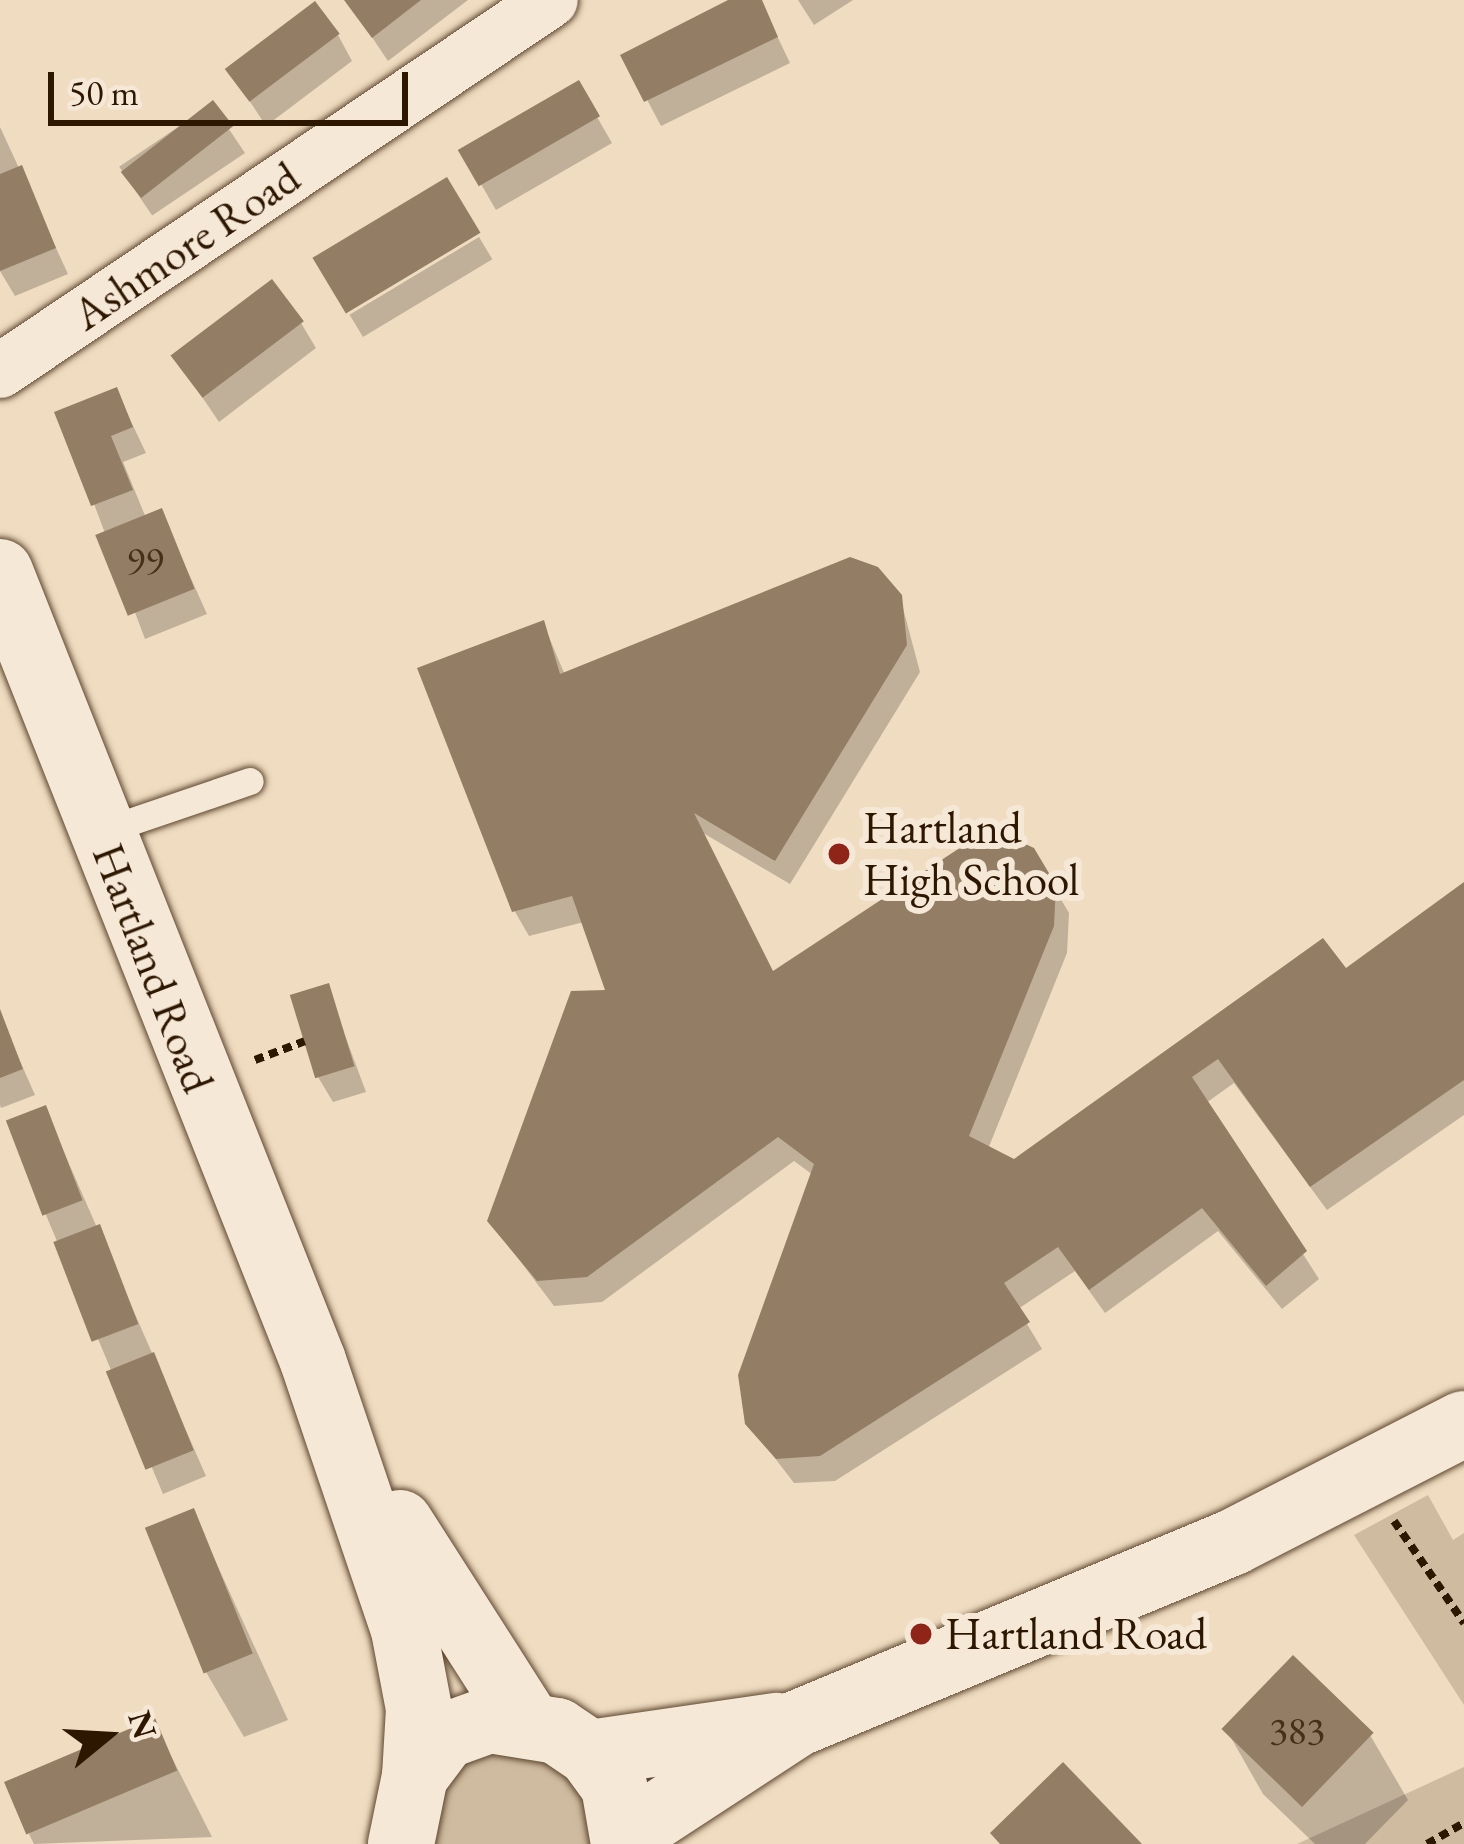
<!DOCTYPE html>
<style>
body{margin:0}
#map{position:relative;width:1464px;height:1844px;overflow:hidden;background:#f0dcc1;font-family:"EB Garamond",serif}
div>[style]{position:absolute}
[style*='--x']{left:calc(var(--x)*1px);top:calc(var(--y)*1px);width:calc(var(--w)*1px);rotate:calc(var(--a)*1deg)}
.green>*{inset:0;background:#cfbba0}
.shadow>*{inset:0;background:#0003;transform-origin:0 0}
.building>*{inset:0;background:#937d64;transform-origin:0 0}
.path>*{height:8px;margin-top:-4px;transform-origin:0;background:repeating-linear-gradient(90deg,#2e1700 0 9px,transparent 0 15px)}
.roads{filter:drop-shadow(0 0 3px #5e4830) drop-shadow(0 0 3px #5e4830)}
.lane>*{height:27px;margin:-13.5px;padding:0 13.5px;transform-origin:13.5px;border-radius:13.5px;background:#f5e8d7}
.street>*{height:54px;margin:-27px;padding:0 27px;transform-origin:27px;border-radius:27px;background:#f5e8d7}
.secondary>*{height:66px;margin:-33px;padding:0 33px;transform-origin:33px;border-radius:33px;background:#f5e8d7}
.dots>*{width:33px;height:33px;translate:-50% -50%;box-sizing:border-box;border:6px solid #f5e8d7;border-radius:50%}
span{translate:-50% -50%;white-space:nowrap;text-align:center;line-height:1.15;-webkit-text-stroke:12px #f5e8d7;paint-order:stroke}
.number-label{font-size:39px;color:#473019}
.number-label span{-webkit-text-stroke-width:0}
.street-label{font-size:45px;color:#2e1700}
.poi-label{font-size:45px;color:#2e1700}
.left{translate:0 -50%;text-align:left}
.north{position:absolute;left:48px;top:1676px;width:120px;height:120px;-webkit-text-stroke:9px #f5e8d7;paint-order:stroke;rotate:72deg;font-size:33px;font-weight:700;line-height:48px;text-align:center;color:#2e1700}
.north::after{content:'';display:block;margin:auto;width:42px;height:54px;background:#2e1700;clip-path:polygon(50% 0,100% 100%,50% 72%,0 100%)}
.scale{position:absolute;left:48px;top:72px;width:360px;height:54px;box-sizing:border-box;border:6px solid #2e1700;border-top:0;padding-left:15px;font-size:36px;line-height:42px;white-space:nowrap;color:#2e1700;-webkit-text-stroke:9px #f5e8d7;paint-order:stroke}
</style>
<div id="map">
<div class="green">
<i style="clip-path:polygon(1428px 1495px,1453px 1540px,1464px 1533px,1464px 1705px,1354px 1535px)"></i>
<i style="clip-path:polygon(496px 1745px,574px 1768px,598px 1844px,428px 1844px,448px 1773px)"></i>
<i style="clip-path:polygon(1464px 1767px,1464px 1844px,1297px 1844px)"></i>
</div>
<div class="shadow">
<i style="clip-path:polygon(347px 0,468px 0,388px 61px)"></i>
<i style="clip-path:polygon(735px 0,760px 0,790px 63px,661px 126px,624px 56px)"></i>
<i style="clip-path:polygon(798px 0,853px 0,814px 25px)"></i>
<i style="clip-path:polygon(338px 35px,352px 61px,266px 126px,229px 70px)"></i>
<i style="left:578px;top:84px;width:68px;height:134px;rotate:60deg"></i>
<i style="left:212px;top:104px;width:59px;height:112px;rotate:56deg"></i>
<i style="clip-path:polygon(0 127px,68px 274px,15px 296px,0 271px)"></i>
<i style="left:479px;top:237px;width:26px;height:151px;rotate:59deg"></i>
<i style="clip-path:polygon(301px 323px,316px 348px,219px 422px,175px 357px)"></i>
<i style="clip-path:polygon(116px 390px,146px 453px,123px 462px,146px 518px,161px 512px,207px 614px,145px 639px,94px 504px)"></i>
<i style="clip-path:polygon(900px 597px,920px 672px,790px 884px,703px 833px,774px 975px,1032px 850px,1069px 913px,1067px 953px,988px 1149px,1014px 1162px,1345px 972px,1464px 886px,1464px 1115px,1327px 1210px,1234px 1083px,1206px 1103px,1319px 1279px,1282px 1309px,1218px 1231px,1105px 1313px,1075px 1271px,1018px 1309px,1042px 1349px,835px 1481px,794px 1483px,748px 1423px,813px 1175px,794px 1161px,602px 1302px,554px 1306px,490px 1221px,609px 993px,584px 922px,529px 936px,514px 910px,543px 623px,565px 675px)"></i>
<i style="clip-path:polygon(327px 987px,366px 1092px,333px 1102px,318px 1077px)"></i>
<i style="clip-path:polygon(0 1016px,35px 1095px,1px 1108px,0 1105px)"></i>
<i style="clip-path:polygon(45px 1109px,206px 1476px,163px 1494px,46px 1215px)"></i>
<i style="clip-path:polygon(193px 1512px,288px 1720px,244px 1737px,206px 1672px)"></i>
<i style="clip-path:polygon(154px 1722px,212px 1837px,34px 1844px,29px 1834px)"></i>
<i style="clip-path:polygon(1226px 1729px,1370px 1735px,1408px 1800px,1365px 1844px,1315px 1844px,1263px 1794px)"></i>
</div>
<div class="building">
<i style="clip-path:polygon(344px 0,421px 0,372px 38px)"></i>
<i style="clip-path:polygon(728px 0,762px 0,778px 37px,644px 102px,620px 55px)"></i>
<i style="left:315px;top:1px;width:41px;height:113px;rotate:53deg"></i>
<i style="left:579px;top:80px;width:42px;height:140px;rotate:60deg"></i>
<i style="left:213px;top:100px;width:33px;height:117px;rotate:52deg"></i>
<i style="clip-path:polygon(22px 165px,56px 248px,0 271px,0 174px)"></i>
<i style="left:447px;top:177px;width:65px;height:157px;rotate:59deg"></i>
<i style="left:272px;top:279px;width:53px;height:127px;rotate:53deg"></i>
<i style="clip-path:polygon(117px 387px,133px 427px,111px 436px,133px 490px,91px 506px,54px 412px)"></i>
<i style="left:162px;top:508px;width:87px;height:72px;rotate:68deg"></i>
<i style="clip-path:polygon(850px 557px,878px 567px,902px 595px,907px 645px,775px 861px,694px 813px,773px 971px,990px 828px,1034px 848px,1056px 885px,1054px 926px,969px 1136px,1014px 1159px,1323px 938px,1346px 968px,1464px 882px,1464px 1080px,1310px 1187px,1218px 1059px,1192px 1077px,1307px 1251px,1266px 1286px,1202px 1208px,1089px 1290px,1058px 1247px,1004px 1283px,1030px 1322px,820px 1456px,776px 1459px,745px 1424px,738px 1375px,814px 1164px,778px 1137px,587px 1277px,537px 1281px,487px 1221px,571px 991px,605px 990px,572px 896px,512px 912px,417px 668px,544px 620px,560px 674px)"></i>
<i style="left:329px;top:983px;width:87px;height:41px;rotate:73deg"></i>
<i style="clip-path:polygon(0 1009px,23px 1069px,0 1078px)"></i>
<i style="left:46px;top:1105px;width:102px;height:43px;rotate:69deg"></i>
<i style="left:100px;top:1224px;width:107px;height:50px;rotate:69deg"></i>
<i style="left:154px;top:1352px;width:106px;height:52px;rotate:68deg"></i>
<i style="left:194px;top:1508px;width:157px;height:53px;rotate:68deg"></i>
<i style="left:1293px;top:1655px;width:112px;height:103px;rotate:44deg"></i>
<i style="left:155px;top:1718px;width:57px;height:164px;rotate:67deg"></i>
<i style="clip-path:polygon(1063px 1762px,1142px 1844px,1000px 1844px,990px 1833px)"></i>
</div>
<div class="path">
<i style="--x:255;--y:1060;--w:53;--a:-20.8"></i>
<i style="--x:1394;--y:1521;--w:124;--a:55.5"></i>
<i style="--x:1427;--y:1844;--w:43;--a:-29.6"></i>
</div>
<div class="roads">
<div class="lane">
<i style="--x:100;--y:832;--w:158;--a:-18.8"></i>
</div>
<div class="street">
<i style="--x:0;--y:371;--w:664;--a:-33.95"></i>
</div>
<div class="secondary">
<i style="--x:0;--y:572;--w:849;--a:68.36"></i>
<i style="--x:313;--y:1361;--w:284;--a:71.3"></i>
<i style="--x:404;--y:1630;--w:80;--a:79.2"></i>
<i style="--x:419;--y:1709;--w:67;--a:93.4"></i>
<i style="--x:400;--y:1523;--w:237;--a:57.4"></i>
<i style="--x:590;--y:1753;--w:188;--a:-8.3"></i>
<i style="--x:625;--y:1836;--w:204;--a:-33.2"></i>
<i style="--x:796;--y:1724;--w:473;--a:-22.6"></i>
<i style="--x:1233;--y:1542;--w:259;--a:-27.1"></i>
<i style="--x:401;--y:1844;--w:69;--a:-78.4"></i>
<i style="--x:415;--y:1776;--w:50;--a:-53.1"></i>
<i style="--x:445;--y:1736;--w:47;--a:-20"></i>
<i style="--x:489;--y:1720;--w:69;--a:9.2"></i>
<i style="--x:557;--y:1731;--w:40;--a:34"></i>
<i style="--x:590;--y:1753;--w:41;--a:54"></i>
<i style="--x:614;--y:1786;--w:59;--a:80.2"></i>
</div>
</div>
<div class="dots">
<i style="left:839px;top:854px;background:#8f2418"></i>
<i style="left:921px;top:1634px;background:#8f2418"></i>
</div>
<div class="number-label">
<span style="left:145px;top:561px">99</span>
<span style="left:1297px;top:1731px">383</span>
</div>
<div class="street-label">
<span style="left:186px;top:246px;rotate:-34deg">Ashmore Road</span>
<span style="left:153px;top:968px;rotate:69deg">Hartland Road</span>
</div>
<div class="poi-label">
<span class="left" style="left:863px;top:854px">Hartland<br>High School</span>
<span class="left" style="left:945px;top:1634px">Hartland Road</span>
</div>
<div class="north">N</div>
<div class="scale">50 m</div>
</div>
